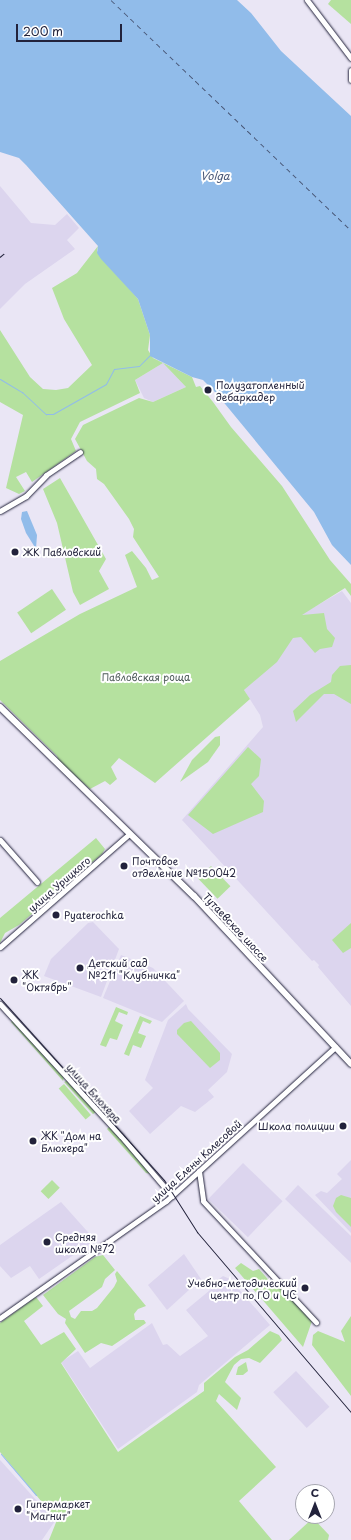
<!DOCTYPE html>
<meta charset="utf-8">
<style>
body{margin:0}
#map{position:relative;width:351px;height:1540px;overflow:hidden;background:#eae6f5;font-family:"Playpen Sans",sans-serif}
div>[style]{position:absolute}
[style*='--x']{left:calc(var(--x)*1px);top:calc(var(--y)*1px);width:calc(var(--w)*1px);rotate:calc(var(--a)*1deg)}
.built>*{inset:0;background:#dcd5ee;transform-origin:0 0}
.green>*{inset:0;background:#b5e19f;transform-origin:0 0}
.water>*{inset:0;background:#91bcea}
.stream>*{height:1px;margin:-0.5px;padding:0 0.5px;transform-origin:0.5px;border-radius:0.5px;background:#91bcea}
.ferry>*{height:1px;margin-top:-0.5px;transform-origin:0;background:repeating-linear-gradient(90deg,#495878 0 5px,transparent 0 9px)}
.roads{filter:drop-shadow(0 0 1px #22223b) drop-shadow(0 0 1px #22223b)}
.minor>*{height:5px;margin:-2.5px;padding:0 2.5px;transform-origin:2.5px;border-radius:2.5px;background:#fff}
.major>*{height:6px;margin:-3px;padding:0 3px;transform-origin:3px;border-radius:3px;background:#fff}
.tram>*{height:1px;margin:-0.5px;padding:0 0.5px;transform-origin:0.5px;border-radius:0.5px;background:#22223b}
.rail>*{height:1px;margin-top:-0.5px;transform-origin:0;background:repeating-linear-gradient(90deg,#22223b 0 6px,transparent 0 9px)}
.dots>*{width:11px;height:11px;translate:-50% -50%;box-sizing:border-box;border:2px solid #fff;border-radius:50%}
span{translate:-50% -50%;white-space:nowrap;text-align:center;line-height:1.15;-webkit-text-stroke:4px #fff;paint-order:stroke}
.poi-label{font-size:10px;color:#22223b}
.left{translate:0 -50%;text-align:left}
.right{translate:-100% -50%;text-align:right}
.park-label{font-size:10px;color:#4e5b59}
.street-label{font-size:10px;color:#22223b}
.water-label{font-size:11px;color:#495878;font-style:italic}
.north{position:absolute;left:295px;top:1484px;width:40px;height:40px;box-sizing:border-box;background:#fff;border:1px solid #a7a7b1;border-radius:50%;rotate:0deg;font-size:11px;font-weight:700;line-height:16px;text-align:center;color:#22223b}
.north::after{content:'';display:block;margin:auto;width:14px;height:18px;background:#22223b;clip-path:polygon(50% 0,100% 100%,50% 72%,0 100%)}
.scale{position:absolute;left:16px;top:24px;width:106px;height:18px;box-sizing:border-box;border:2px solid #22223b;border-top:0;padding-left:5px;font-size:12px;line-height:14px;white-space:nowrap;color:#22223b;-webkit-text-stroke:3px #fff;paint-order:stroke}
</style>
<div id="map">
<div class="built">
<i style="clip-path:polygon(0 186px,31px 223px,55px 225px,67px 214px,79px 228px,67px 240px,75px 249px,25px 284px,0 309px)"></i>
<i style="clip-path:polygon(163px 363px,186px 387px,153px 402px,144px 398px,135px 380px)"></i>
<i style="clip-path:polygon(342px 591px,351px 603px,351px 1006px,318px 967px,319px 965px,314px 960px,312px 961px,182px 820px,263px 727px,260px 715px,244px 690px,265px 671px,285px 624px)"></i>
<i style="clip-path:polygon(93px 922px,119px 949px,101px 997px,44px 976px,51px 959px,88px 923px)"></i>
<i style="clip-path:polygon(121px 955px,153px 968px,184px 1001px,162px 1022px,103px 998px)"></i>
<i style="clip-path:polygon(186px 1004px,188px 1009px,232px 1054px,227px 1072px,208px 1090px,214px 1097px,195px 1112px,181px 1106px,150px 1134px,129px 1111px,153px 1088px,145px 1080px,168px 1020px)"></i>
<i style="clip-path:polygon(351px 1160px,351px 1233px,315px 1195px,321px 1191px,327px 1193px,342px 1179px,337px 1174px)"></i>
<i style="left:243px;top:1163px;width:55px;height:50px;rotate:44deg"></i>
<i style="clip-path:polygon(298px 1185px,351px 1236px,351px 1263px,285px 1199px)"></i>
<i style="clip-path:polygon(61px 1202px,95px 1240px,39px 1279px,30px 1266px,11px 1278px,0 1266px,0 1245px)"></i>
<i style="clip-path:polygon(184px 1254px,201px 1279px,167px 1310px,148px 1285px)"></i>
<i style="clip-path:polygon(223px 1276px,230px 1279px,270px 1325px,199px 1385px,197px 1392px,118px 1449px,61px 1362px,78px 1351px,90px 1368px,152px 1323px,163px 1345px,167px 1344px,180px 1356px,208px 1336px,186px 1310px,221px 1281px,219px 1279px)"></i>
<i style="left:296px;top:1371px;width:49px;height:31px;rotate:47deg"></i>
<i style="clip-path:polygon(0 1460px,55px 1521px,42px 1540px,0 1540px)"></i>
</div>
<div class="green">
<i style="clip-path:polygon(331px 0,351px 0,351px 24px,328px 4px)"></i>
<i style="clip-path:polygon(98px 246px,97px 251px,138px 299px,150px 335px,148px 350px,153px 358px,192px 377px,196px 387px,200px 386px,213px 402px,231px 427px,282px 486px,330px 560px,351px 584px,351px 596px,345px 588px,302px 615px,324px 613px,327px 629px,335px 638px,332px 647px,320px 649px,315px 653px,301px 637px,293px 638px,277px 662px,244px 690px,250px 699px,155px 783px,119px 758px,111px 767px,117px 779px,110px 785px,105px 781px,90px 789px,59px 762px,57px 756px,0 700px,0 661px,80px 614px,137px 587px,125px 555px,132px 551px,146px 568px,152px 580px,159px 577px,133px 537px,134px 529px,129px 519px,104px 484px,97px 479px,96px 469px,87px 461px,75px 439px,83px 425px,139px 398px,153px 402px,186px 387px,163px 363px,135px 380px,140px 393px,80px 422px,71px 439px,76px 451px,32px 482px,26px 472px,16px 477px,25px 491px,19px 494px,6px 488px,23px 415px,0 402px,0 330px,30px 377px,43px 389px,56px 390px,68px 388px,92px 365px,64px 319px,52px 288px,77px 273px)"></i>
<i style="clip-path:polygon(60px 478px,106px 559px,99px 571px,109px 589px,80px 605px,73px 592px,57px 523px,43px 489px)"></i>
<i style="left:52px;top:589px;width:25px;height:42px;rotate:56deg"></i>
<i style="clip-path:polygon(351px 665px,351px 704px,334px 694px,324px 694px,296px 722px,293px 711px,310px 695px,331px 682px,332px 675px,340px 666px)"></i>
<i style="clip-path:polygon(220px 736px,220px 745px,208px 762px,180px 782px,192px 760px,215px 737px)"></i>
<i style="clip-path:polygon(248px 747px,261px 759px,259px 776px,251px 784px,264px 801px,263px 812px,213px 834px,188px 815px)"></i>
<i style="clip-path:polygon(96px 838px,105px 849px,102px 854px,19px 925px,5px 933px,0 943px,0 918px)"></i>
<i style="left:211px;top:866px;width:28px;height:18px;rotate:46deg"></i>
<i style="clip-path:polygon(351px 923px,351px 948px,343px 953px,332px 940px)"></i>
<i style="clip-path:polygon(116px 1007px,128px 1012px,127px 1015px,119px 1012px,115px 1021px,123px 1025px,117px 1040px,110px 1038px,106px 1047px,100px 1045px)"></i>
<i style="clip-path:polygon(140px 1016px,152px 1021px,150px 1024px,143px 1021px,138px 1033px,146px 1036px,141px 1048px,133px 1045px,129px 1056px,124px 1054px)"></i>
<i style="clip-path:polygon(13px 1020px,64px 1076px,63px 1081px,11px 1022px)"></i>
<i style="clip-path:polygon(191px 1021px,220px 1053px,220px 1060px,210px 1068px,177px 1034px,177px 1030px,184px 1023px)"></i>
<i style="left:68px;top:1079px;width:43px;height:5px;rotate:48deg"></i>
<i style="left:64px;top:1084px;width:41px;height:7px;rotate:49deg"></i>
<i style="clip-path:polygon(110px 1126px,151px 1174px,146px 1173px,107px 1129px)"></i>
<i style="left:52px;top:1180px;width:11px;height:16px;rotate:45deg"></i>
<i style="clip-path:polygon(341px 1195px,351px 1198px,351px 1227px,336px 1212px,333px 1206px,336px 1198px)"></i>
<i style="clip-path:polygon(103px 1255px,115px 1270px,105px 1279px,102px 1287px,69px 1311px,71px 1317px,75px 1319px,81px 1311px,92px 1311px,97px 1308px,114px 1287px,117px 1281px,115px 1274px,117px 1271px,146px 1306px,138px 1309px,134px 1314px,135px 1320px,144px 1320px,146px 1323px,112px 1346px,101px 1343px,85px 1353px,65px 1323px,66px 1319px,58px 1314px,43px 1295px,95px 1257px)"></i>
<i style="clip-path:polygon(241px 1263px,253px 1271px,259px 1269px,273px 1285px,280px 1286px,312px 1321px,303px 1347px,235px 1268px)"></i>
<i style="clip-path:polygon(36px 1297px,43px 1306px,24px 1321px,41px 1345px,64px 1332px,76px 1349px,61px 1363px,118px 1452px,204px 1391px,204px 1383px,235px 1357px,248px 1350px,270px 1331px,279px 1335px,282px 1340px,260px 1363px,249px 1358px,241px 1359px,234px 1365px,225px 1382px,241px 1398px,237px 1410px,219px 1394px,216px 1401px,276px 1467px,239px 1501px,272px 1540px,49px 1540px,57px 1520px,0 1452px,0 1323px)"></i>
<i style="clip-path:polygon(351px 1316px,351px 1396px,312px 1345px,313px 1335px,318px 1331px,345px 1342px,341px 1331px)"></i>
<i style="clip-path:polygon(246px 1362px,248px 1371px,243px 1375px,236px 1375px,238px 1367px)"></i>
<i style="clip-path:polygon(313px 1518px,329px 1535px,328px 1540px,289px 1540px)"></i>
</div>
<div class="water">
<i style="clip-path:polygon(0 0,237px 0,251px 13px,281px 51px,351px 116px,351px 565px,332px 545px,314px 512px,216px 393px,203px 380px,192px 377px,150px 356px,150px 335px,138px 299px,101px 259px,97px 253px,98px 246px,26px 165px,19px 158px,0 152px)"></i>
<i style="clip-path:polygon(27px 511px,37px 535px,36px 549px,26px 533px,21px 519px,22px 512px)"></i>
</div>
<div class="stream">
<i style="--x:0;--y:379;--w:26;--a:31"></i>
<i style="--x:22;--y:392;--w:33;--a:43"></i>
<i style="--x:46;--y:414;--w:7;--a:0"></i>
<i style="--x:53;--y:414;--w:61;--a:-29.5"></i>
<i style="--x:106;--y:384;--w:17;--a:-62"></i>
<i style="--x:114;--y:369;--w:25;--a:-7"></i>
<i style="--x:139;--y:366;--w:16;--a:-45"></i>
<i style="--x:1;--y:1454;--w:54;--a:49.5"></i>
</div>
<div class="ferry">
<i style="--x:111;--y:0;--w:332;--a:43.8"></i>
</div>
<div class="roads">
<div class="minor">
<i style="--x:307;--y:0;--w:73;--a:52.8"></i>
<i style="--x:351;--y:70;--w:10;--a:90"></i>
<i style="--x:0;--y:511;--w:30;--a:-30"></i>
<i style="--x:26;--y:496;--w:29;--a:-46"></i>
<i style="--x:46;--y:475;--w:41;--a:-34.1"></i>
<i style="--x:0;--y:840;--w:56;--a:48.6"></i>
<i style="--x:0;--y:947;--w:171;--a:-41.2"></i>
<i style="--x:0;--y:1004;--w:179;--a:47.5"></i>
<i style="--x:121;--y:1136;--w:79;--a:49.6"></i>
<i style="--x:199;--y:1171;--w:30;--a:82"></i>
<i style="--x:203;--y:1201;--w:166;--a:47"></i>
<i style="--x:0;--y:1318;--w:203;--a:-35.2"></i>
<i style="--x:166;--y:1201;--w:229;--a:-42.3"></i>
</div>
<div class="major">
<i style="--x:0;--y:707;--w:271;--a:44.3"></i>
<i style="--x:194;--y:896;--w:230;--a:46.9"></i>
</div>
</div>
<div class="tram">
<i style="--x:0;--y:998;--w:245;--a:48"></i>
<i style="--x:164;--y:1180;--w:62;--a:57.6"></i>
<i style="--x:197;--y:1232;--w:237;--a:49.5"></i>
</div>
<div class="rail">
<i style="--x:0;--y:257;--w:8;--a:-40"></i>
</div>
<div class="dots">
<i style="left:208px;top:390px;background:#22223b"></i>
<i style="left:15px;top:552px;background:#22223b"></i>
<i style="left:124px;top:866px;background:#22223b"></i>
<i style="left:56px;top:915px;background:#22223b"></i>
<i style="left:80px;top:968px;background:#22223b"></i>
<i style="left:14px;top:980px;background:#22223b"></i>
<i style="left:343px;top:1126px;background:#22223b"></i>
<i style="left:33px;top:1141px;background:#22223b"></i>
<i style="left:47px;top:1242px;background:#22223b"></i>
<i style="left:305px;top:1288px;background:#22223b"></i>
<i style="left:18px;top:1509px;background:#22223b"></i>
</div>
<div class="poi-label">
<span class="left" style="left:216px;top:390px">Полузатопленный<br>дебаркадер</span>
<span class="left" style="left:23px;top:552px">ЖК Павловский</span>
<span class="left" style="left:132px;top:866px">Почтовое<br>отделение №150042</span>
<span class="left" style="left:64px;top:915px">Pyaterochka</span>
<span class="left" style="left:88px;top:968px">Детский сад<br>№211 "Клубничка"</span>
<span class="left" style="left:22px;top:980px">ЖК<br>"Октябрь"</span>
<span class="right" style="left:335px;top:1126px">Школа полиции</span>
<span class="left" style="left:41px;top:1141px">ЖК "Дом на<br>Блюхера"</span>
<span class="left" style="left:55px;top:1242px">Средняя<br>школа №72</span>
<span class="right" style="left:297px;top:1288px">Учебно-методический<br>центр по ГО и ЧС</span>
<span class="left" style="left:26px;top:1509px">Гипермаркет<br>"Магнит"</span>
</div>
<div class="park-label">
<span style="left:146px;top:677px">Павловская роща</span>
</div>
<div class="street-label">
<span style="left:59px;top:884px;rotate:-41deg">улица Урицкого</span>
<span style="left:236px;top:927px;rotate:47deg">Тутаевское шоссе</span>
<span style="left:94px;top:1093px;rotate:48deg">улица Блюхера</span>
<span style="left:196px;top:1161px;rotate:-42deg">улица Елены Колесовой</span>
</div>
<div class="water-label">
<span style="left:215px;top:176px">Volga</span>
</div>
<div class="north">С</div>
<div class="scale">200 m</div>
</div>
